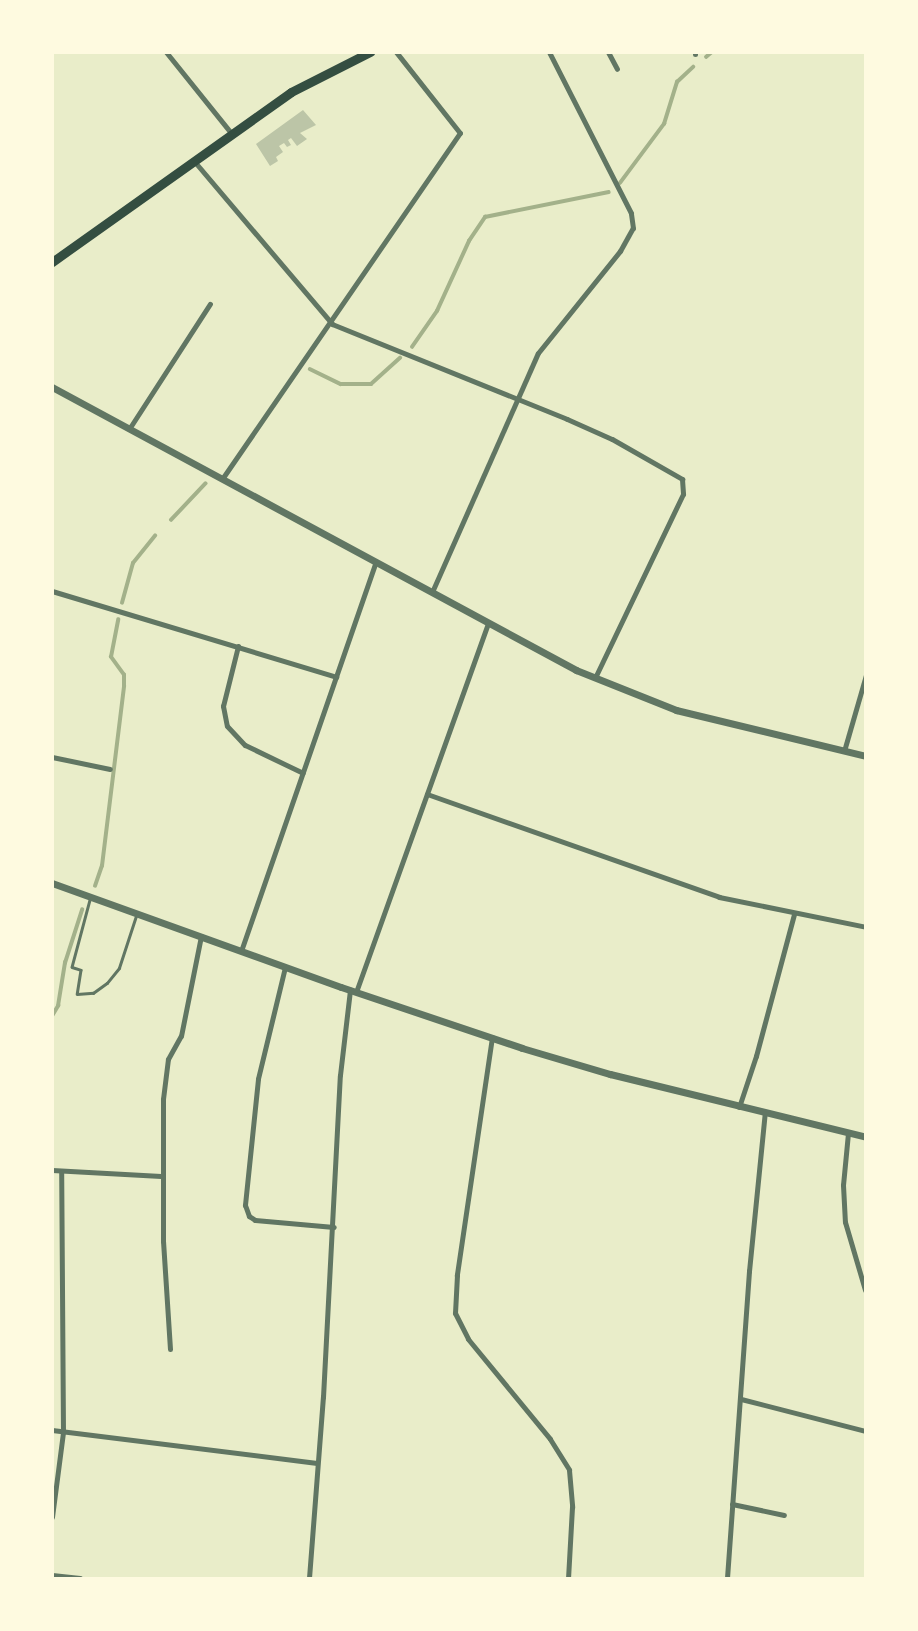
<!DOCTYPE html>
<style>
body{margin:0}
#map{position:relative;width:918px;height:1631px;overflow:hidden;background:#e9edc9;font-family:"Roboto Condensed",sans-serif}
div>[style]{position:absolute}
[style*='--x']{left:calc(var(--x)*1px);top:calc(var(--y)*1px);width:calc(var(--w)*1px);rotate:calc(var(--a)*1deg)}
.stream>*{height:3.5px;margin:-1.75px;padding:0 1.75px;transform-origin:1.75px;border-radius:1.75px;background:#a3b18a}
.building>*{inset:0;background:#bcc5a7}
.service>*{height:2.5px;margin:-1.25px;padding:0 1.25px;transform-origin:1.25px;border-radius:1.25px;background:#617663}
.minor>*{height:5px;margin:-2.5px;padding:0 2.5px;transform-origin:2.5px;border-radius:2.5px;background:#617663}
.tertiary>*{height:7px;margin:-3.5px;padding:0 3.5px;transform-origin:3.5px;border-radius:3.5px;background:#617663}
.primary>*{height:9px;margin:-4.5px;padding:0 4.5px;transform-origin:4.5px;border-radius:4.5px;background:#344e41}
span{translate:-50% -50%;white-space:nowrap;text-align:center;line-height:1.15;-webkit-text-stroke:5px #fefae0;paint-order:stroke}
.frame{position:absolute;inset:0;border:54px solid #fefae0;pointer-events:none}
</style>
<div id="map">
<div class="stream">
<i style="--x:706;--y:57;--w:8;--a:-40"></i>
<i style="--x:620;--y:183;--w:74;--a:-53.3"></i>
<i style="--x:664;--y:124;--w:44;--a:-72.8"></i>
<i style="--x:677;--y:82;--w:22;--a:-43"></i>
<i style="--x:412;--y:347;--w:44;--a:-55.2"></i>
<i style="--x:437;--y:311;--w:77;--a:-65.4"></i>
<i style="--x:469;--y:241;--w:29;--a:-56"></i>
<i style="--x:485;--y:217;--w:126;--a:-11.4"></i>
<i style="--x:310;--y:369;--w:34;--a:26"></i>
<i style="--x:341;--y:384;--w:30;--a:0"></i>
<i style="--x:371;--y:384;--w:39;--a:-42"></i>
<i style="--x:171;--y:520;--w:50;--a:-46.6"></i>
<i style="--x:122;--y:603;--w:41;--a:-74.6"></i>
<i style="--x:133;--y:563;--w:35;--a:-51"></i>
<i style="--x:95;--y:886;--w:21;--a:-71"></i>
<i style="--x:102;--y:866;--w:181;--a:-83"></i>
<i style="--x:124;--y:686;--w:11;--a:-90"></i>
<i style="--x:124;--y:675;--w:22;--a:-126"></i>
<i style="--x:111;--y:657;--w:38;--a:-79"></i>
<i style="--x:52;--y:1016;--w:12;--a:-59"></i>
<i style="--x:58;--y:1006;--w:44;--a:-80.8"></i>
<i style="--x:65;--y:963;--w:56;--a:-72.2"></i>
</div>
<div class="building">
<i style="clip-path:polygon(303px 110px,316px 125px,300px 133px,307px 139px,297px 146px,291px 138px,288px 140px,291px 145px,287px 147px,284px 143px,279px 146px,283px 152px,276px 157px,278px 161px,270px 166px,256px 144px)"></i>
</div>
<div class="service">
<i style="--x:90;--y:900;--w:69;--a:105"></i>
<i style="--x:72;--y:967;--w:9;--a:18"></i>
<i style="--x:81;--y:970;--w:24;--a:99"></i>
<i style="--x:77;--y:994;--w:16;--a:-4"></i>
<i style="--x:93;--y:993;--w:17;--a:-36"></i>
<i style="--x:107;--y:983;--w:19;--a:-51"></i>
<i style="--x:119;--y:968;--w:55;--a:-71.9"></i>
</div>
<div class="minor">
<i style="--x:166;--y:52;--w:105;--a:51.2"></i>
<i style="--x:608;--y:52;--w:19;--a:62"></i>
<i style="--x:695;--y:52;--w:2;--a:90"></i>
<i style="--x:194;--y:161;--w:214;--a:49.7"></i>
<i style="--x:332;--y:324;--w:253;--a:22"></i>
<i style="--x:567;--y:419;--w:49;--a:24"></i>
<i style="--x:612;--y:439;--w:81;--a:29.7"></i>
<i style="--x:682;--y:479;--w:15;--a:86"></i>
<i style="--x:683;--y:494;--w:204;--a:115.6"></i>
<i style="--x:129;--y:429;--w:149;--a:-57.1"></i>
<i style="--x:222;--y:479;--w:420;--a:-55.5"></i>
<i style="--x:460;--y:133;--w:103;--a:-128.3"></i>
<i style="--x:52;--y:591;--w:297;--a:16.8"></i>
<i style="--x:432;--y:592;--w:261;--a:-66.1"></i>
<i style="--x:538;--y:353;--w:131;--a:-51.2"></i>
<i style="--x:620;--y:251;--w:26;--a:-61"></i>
<i style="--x:633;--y:228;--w:15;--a:-98"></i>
<i style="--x:631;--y:213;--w:181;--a:-117"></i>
<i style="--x:238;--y:646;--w:62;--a:104"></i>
<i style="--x:223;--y:706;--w:20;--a:79"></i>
<i style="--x:227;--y:726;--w:26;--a:47"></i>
<i style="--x:245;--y:745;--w:64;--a:25.8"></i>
<i style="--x:844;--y:751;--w:79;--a:-73.9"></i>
<i style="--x:52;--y:757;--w:59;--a:11.7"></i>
<i style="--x:427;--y:794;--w:310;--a:19.4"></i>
<i style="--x:719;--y:897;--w:150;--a:11.5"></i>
<i style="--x:241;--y:951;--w:412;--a:-70.9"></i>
<i style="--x:285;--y:967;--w:115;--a:103.6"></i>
<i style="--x:258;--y:1079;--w:127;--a:95.9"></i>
<i style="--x:245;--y:1205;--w:12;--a:70"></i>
<i style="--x:249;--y:1216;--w:7;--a:34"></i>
<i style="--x:255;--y:1220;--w:79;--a:5.1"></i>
<i style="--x:356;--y:992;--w:392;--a:-70.3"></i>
<i style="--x:492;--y:1037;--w:241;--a:98.4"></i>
<i style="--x:457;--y:1275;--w:38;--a:93"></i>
<i style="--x:455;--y:1313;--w:29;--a:63"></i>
<i style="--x:468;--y:1339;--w:129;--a:50.6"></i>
<i style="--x:550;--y:1439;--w:36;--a:58"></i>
<i style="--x:569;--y:1470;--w:37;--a:85"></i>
<i style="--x:572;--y:1507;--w:71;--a:93.2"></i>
<i style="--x:739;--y:1107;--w:54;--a:-71.6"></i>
<i style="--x:756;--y:1056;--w:147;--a:-75"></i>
<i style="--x:848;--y:1133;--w:52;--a:95.5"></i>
<i style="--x:843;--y:1185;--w:37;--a:87"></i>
<i style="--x:845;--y:1222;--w:71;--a:73.6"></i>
<i style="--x:52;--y:1170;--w:109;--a:3.2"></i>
<i style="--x:170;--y:1349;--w:108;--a:-93.7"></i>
<i style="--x:163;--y:1241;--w:142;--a:-90"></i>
<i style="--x:163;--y:1099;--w:40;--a:-82.9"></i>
<i style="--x:168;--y:1059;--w:26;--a:-61"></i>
<i style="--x:181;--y:1036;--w:102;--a:-78.7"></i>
<i style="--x:741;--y:1399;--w:129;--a:14.4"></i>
<i style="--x:52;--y:1430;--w:267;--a:7.1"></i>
<i style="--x:732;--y:1504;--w:53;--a:11.9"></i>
<i style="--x:52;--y:1517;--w:86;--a:-82.6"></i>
<i style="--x:63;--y:1432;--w:260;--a:-90.4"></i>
<i style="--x:52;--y:1575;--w:28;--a:6"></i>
<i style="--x:309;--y:1578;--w:182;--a:-85.6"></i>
<i style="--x:323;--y:1397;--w:322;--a:-87"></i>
<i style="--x:340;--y:1075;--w:86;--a:-83.3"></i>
<i style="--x:727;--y:1578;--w:308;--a:-85.9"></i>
<i style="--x:749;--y:1271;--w:160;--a:-84.3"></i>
</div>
<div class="tertiary">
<i style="--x:52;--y:387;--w:596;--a:28.37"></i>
<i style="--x:576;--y:670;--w:108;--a:21.8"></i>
<i style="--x:676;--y:710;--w:195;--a:13.6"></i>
<i style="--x:52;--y:883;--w:307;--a:19.8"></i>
<i style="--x:341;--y:987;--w:191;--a:18.6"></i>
<i style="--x:522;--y:1048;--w:92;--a:16.5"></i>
<i style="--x:610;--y:1074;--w:264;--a:13.8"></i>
</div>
<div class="primary">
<i style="--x:52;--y:262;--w:293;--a:-35.4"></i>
<i style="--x:291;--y:92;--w:89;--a:-26.9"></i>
</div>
<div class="frame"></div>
</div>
